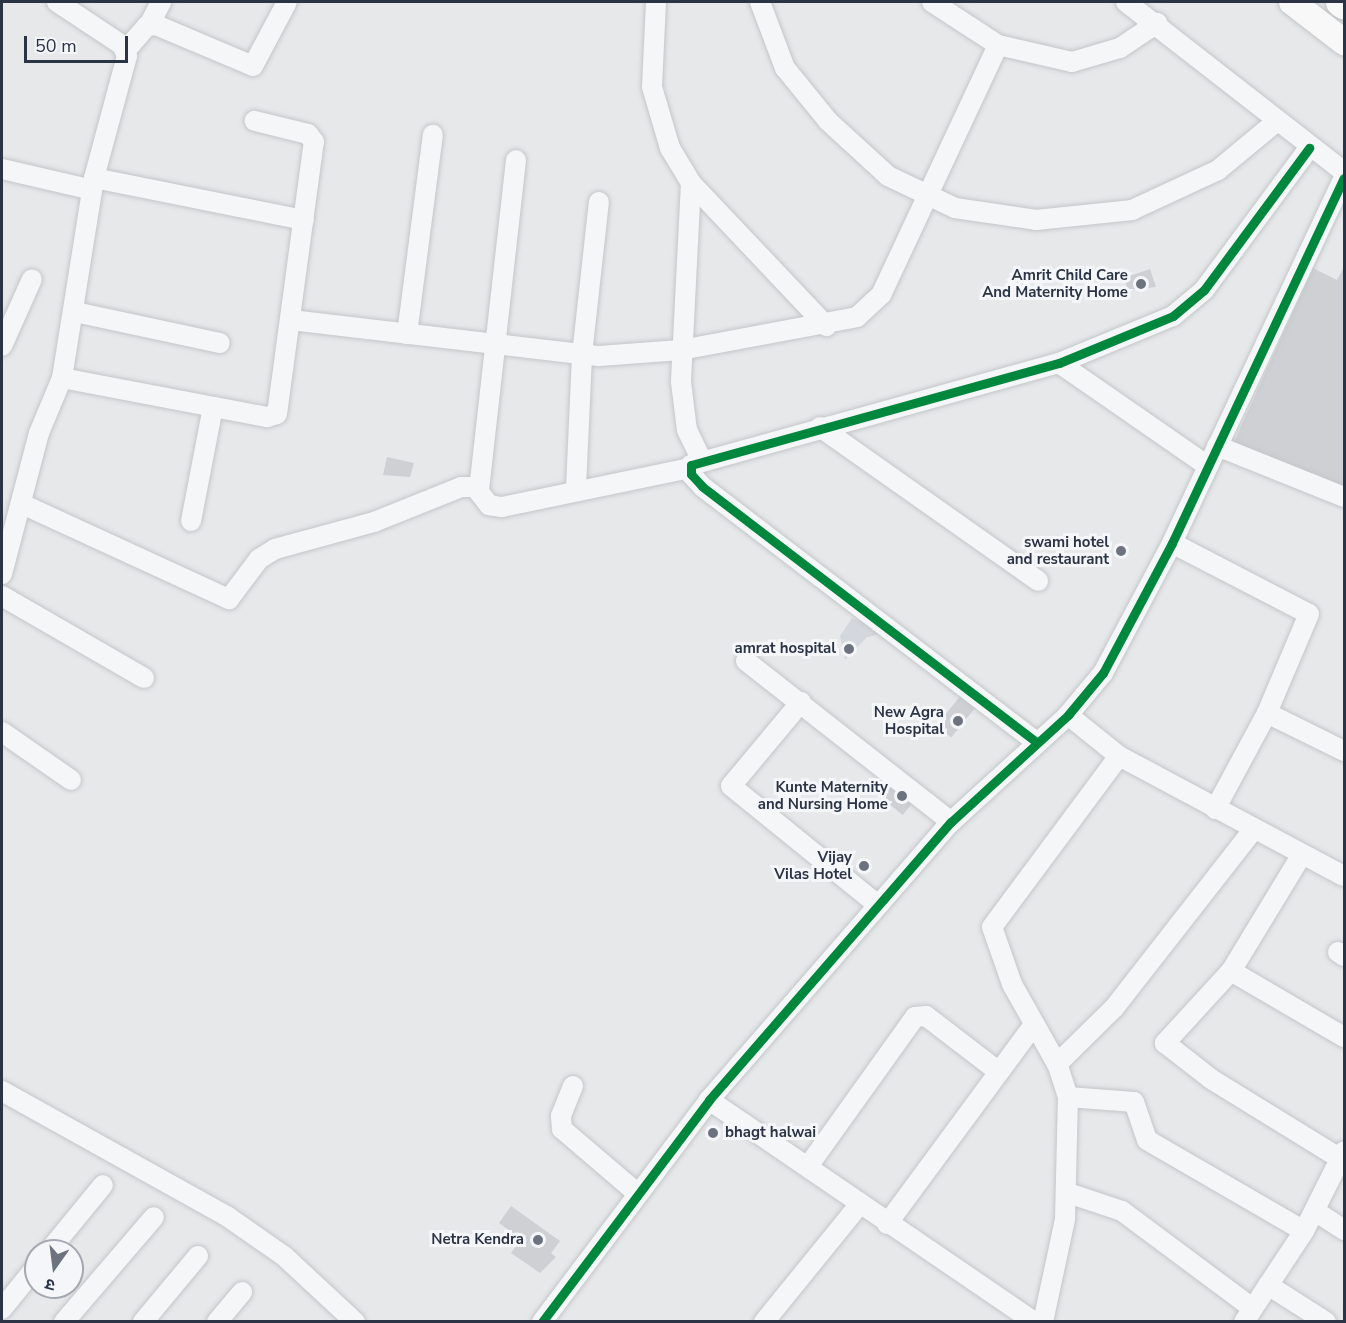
<!DOCTYPE html>
<meta charset="utf-8">
<style>
body{margin:0}
#map{position:relative;width:1346px;height:1323px;overflow:hidden;background:#e6e8ea;font-family:"Nunito Sans","Noto Sans Devanagari",sans-serif}
div>[style]{position:absolute}
[style*='--x']{left:calc(var(--x)*1px);top:calc(var(--y)*1px);width:calc(var(--w)*1px);rotate:calc(var(--a)*1deg)}
.built>*{inset:0;background:#d4d7dd}
.building>*{inset:0;background:#ced0d3;transform-origin:0 0}
.roads{filter:drop-shadow(0 0 2px #c4c6c8) drop-shadow(0 0 2px #c4c6c8)}
.minor>*{height:20px;margin:-10px;padding:0 10px;transform-origin:10px;border-radius:10px;background:#f5f6f7}
.major>*{height:26px;margin:-13px;padding:0 13px;transform-origin:13px;border-radius:13px;background:#f8f8f8}
.highway>*{height:30px;margin:-15px;padding:0 15px;transform-origin:15px;border-radius:15px;background:#f8f8f8}
.cycleway>*{height:9px;margin:-4.5px;padding:0 4.5px;transform-origin:4.5px;border-radius:4.5px;background:#00873e}
.dots>*{width:16px;height:16px;translate:-50% -50%;box-sizing:border-box;border:3px solid #f4f6f9;border-radius:50%}
span{translate:-50% -50%;white-space:nowrap;text-align:center;line-height:1.15;-webkit-text-stroke:6px #f4f6f9;paint-order:stroke}
.poi-label{font-size:15px;color:#2b3445;font-weight:700}
.right{translate:-100% -50%;text-align:right}
.left{translate:0 -50%;text-align:left}
.frame{position:absolute;inset:0;border:3px solid #2b3445;pointer-events:none}
.north{position:absolute;left:24px;top:1239px;width:60px;height:60px;box-sizing:border-box;background:#f4f6f9;border:2px solid #a4a8b1;border-radius:50%;rotate:194deg;font-size:16px;font-weight:700;line-height:24px;text-align:center;color:#2b3445}
.north::after{content:'';display:block;margin:auto;width:21px;height:27px;background:#6c737f;clip-path:polygon(50% 0,100% 100%,50% 72%,0 100%)}
.scale{position:absolute;left:24px;top:36px;width:104px;height:27px;box-sizing:border-box;border:3px solid #2b3445;border-top:0;padding-left:8px;font-size:18px;line-height:21px;white-space:nowrap;color:#2b3445;-webkit-text-stroke:4px #f4f6f9;paint-order:stroke}
</style>
<div id="map">
<div class="built">
<i style="clip-path:polygon(852px 618px,886px 633px,867px 637px,845px 660px,840px 636px)"></i>
</div>
<div class="building">
<i style="clip-path:polygon(1344px 267px,1344px 489px,1234px 442px,1313px 268px,1337px 280px)"></i>
<i style="clip-path:polygon(1150px 269px,1156px 287px,1128px 290px,1124px 278px)"></i>
<i style="clip-path:polygon(387px 457px,414px 463px,410px 477px,383px 475px)"></i>
<i style="left:966px;top:689px;width:19px;height:47px;rotate:39deg"></i>
<i style="left:890px;top:775px;width:35px;height:23px;rotate:39deg"></i>
<i style="clip-path:polygon(511px 1206px,560px 1241px,551px 1253px,556px 1257px,540px 1273px,511px 1253px,521px 1239px,499px 1223px)"></i>
</div>
<div class="roads">
<div class="minor">
<i style="--x:656;--y:2;--w:85;--a:92.7"></i>
<i style="--x:652;--y:87;--w:64;--a:73.6"></i>
<i style="--x:670;--y:148;--w:41;--a:59"></i>
<i style="--x:691;--y:183;--w:197;--a:46.6"></i>
<i style="--x:760;--y:2;--w:71;--a:69.3"></i>
<i style="--x:785;--y:68;--w:68;--a:50.9"></i>
<i style="--x:828;--y:121;--w:81;--a:42.5"></i>
<i style="--x:888;--y:176;--w:74;--a:25.5"></i>
<i style="--x:955;--y:208;--w:82;--a:8.4"></i>
<i style="--x:1036;--y:220;--w:97;--a:-5.9"></i>
<i style="--x:1132;--y:210;--w:95;--a:-24.9"></i>
<i style="--x:1218;--y:170;--w:75;--a:-39.6"></i>
<i style="--x:932;--y:2;--w:79;--a:33.1"></i>
<i style="--x:998;--y:45;--w:76;--a:12.9"></i>
<i style="--x:1072;--y:62;--w:50;--a:-16.3"></i>
<i style="--x:1120;--y:48;--w:45;--a:-34"></i>
<i style="--x:1126;--y:2;--w:276;--a:37.9"></i>
<i style="--x:149;--y:25;--w:26;--a:-62"></i>
<i style="--x:126;--y:50;--w:32;--a:-49"></i>
<i style="--x:147;--y:26;--w:9;--a:-6"></i>
<i style="--x:156;--y:25;--w:105;--a:22.9"></i>
<i style="--x:253;--y:66;--w:72;--a:-62"></i>
<i style="--x:2;--y:169;--w:92;--a:13.1"></i>
<i style="--x:94;--y:178;--w:214;--a:11.3"></i>
<i style="--x:691;--y:183;--w:199;--a:92.9"></i>
<i style="--x:681;--y:382;--w:48;--a:82.9"></i>
<i style="--x:687;--y:430;--w:32;--a:64"></i>
<i style="--x:75;--y:312;--w:148;--a:12.1"></i>
<i style="--x:291;--y:320;--w:310;--a:6.7"></i>
<i style="--x:599;--y:356;--w:82;--a:-4.2"></i>
<i style="--x:681;--y:350;--w:179;--a:-10.6"></i>
<i style="--x:857;--y:317;--w:33;--a:-43"></i>
<i style="--x:881;--y:295;--w:276;--a:-64.9"></i>
<i style="--x:407;--y:334;--w:201;--a:-82.6"></i>
<i style="--x:2;--y:346;--w:73;--a:-65.9"></i>
<i style="--x:1059;--y:363;--w:181;--a:34.7"></i>
<i style="--x:62;--y:378;--w:209;--a:10.8"></i>
<i style="--x:267;--y:417;--w:10;--a:-17"></i>
<i style="--x:277;--y:414;--w:275;--a:-82.3"></i>
<i style="--x:314;--y:142;--w:10;--a:-127"></i>
<i style="--x:308;--y:134;--w:55;--a:-166.2"></i>
<i style="--x:820;--y:427;--w:267;--a:35.2"></i>
<i style="--x:1217;--y:446;--w:137;--a:21.9"></i>
<i style="--x:576;--y:488;--w:133;--a:-87.4"></i>
<i style="--x:582;--y:355;--w:154;--a:-83.7"></i>
<i style="--x:479;--y:490;--w:332;--a:-83.6"></i>
<i style="--x:22;--y:504;--w:228;--a:24.7"></i>
<i style="--x:229;--y:599;--w:50;--a:-53.1"></i>
<i style="--x:259;--y:559;--w:19;--a:-32"></i>
<i style="--x:275;--y:549;--w:103;--a:-15.3"></i>
<i style="--x:374;--y:522;--w:94;--a:-21.9"></i>
<i style="--x:461;--y:487;--w:14;--a:0"></i>
<i style="--x:475;--y:487;--w:23;--a:52"></i>
<i style="--x:489;--y:505;--w:13;--a:9"></i>
<i style="--x:502;--y:507;--w:192;--a:-11.7"></i>
<i style="--x:191;--y:521;--w:116;--a:-79.1"></i>
<i style="--x:1172;--y:543;--w:154;--a:27.4"></i>
<i style="--x:1309;--y:614;--w:108;--a:113"></i>
<i style="--x:1267;--y:713;--w:109;--a:118.4"></i>
<i style="--x:2;--y:574;--w:146;--a:-75.3"></i>
<i style="--x:39;--y:433;--w:60;--a:-67.3"></i>
<i style="--x:62;--y:378;--w:203;--a:-80.9"></i>
<i style="--x:94;--y:178;--w:126;--a:-74.9"></i>
<i style="--x:127;--y:56;--w:12;--a:-114"></i>
<i style="--x:122;--y:45;--w:78;--a:-146.5"></i>
<i style="--x:2;--y:596;--w:164;--a:30"></i>
<i style="--x:746;--y:661;--w:261;--a:38.1"></i>
<i style="--x:801;--y:702;--w:109;--a:129.8"></i>
<i style="--x:731;--y:786;--w:189;--a:39"></i>
<i style="--x:1267;--y:713;--w:86;--a:26.3"></i>
<i style="--x:1068;--y:715;--w:65;--a:38.8"></i>
<i style="--x:1119;--y:756;--w:255;--a:28.1"></i>
<i style="--x:2;--y:732;--w:84;--a:34.8"></i>
<i style="--x:1035;--y:741;--w:419;--a:-142.6"></i>
<i style="--x:702;--y:486;--w:16;--a:-133"></i>
<i style="--x:691;--y:474;--w:9;--a:-90"></i>
<i style="--x:691;--y:465;--w:382;--a:-15.5"></i>
<i style="--x:1059;--y:363;--w:123;--a:-22.4"></i>
<i style="--x:1173;--y:316;--w:40;--a:-40"></i>
<i style="--x:1204;--y:290;--w:177;--a:-53.5"></i>
<i style="--x:1301;--y:856;--w:135;--a:121.3"></i>
<i style="--x:1231;--y:971;--w:98;--a:132.5"></i>
<i style="--x:1165;--y:1043;--w:58;--a:38"></i>
<i style="--x:1211;--y:1079;--w:153;--a:31.6"></i>
<i style="--x:1338;--y:952;--w:7;--a:34"></i>
<i style="--x:1231;--y:971;--w:131;--a:30.3"></i>
<i style="--x:1057;--y:1064;--w:80;--a:-44.5"></i>
<i style="--x:1114;--y:1008;--w:226;--a:-52"></i>
<i style="--x:573;--y:1086;--w:32;--a:112"></i>
<i style="--x:561;--y:1116;--w:13;--a:86"></i>
<i style="--x:562;--y:1129;--w:100;--a:40.5"></i>
<i style="--x:2;--y:1091;--w:259;--a:29.1"></i>
<i style="--x:228;--y:1217;--w:68;--a:34.9"></i>
<i style="--x:284;--y:1256;--w:97;--a:42.9"></i>
<i style="--x:1068;--y:1097;--w:66;--a:4.3"></i>
<i style="--x:1134;--y:1102;--w:40;--a:71.1"></i>
<i style="--x:1147;--y:1140;--w:181;--a:30.1"></i>
<i style="--x:709;--y:1100;--w:394;--a:34.3"></i>
<i style="--x:809;--y:1165;--w:182;--a:-54.4"></i>
<i style="--x:915;--y:1017;--w:11;--a:-5"></i>
<i style="--x:926;--y:1016;--w:92;--a:37.5"></i>
<i style="--x:1068;--y:1193;--w:57;--a:18.4"></i>
<i style="--x:1122;--y:1211;--w:162;--a:36.7"></i>
<i style="--x:1315;--y:1211;--w:35;--a:33"></i>
<i style="--x:887;--y:1224;--w:246;--a:-53.6"></i>
<i style="--x:49;--y:1251;--w:85;--a:-50.7"></i>
<i style="--x:1268;--y:1285;--w:69;--a:32.5"></i>
<i style="--x:2;--y:1309;--w:54;--a:-51"></i>
<i style="--x:64;--y:1322;--w:138;--a:-49.4"></i>
<i style="--x:143;--y:1322;--w:86;--a:-50.2"></i>
<i style="--x:217;--y:1322;--w:39;--a:-50"></i>
<i style="--x:542;--y:1322;--w:278;--a:-53"></i>
<i style="--x:709;--y:1100;--w:369;--a:-49"></i>
<i style="--x:951;--y:822;--w:159;--a:-42.4"></i>
<i style="--x:1068;--y:715;--w:55;--a:-50.2"></i>
<i style="--x:1103;--y:673;--w:147;--a:-62"></i>
<i style="--x:1172;--y:543;--w:403;--a:-64.8"></i>
<i style="--x:764;--y:1322;--w:152;--a:-50.9"></i>
<i style="--x:1043;--y:1322;--w:105;--a:-77.9"></i>
<i style="--x:1065;--y:1219;--w:122;--a:-88.6"></i>
<i style="--x:1068;--y:1097;--w:35;--a:-108"></i>
<i style="--x:1057;--y:1064;--w:92;--a:-119.4"></i>
<i style="--x:1012;--y:984;--w:60;--a:-109.3"></i>
<i style="--x:992;--y:927;--w:213;--a:-53.4"></i>
<i style="--x:1244;--y:1322;--w:109;--a:-56.6"></i>
<i style="--x:1304;--y:1231;--w:89;--a:-63.4"></i>
</div>
<div class="major">
<i style="--x:1292;--y:2;--w:66;--a:37.6"></i>
</div>
<div class="highway">
<i style="--x:1341;--y:2;--w:4;--a:34"></i>
</div>
</div>
<div class="cycleway">
<i style="--x:1035;--y:741;--w:419;--a:-142.6"></i>
<i style="--x:702;--y:486;--w:16;--a:-133"></i>
<i style="--x:691;--y:474;--w:9;--a:-90"></i>
<i style="--x:691;--y:465;--w:382;--a:-15.5"></i>
<i style="--x:1059;--y:363;--w:123;--a:-22.4"></i>
<i style="--x:1173;--y:316;--w:40;--a:-40"></i>
<i style="--x:1204;--y:290;--w:177;--a:-53.5"></i>
<i style="--x:542;--y:1322;--w:278;--a:-53"></i>
<i style="--x:709;--y:1100;--w:369;--a:-49"></i>
<i style="--x:951;--y:822;--w:159;--a:-42.4"></i>
<i style="--x:1068;--y:715;--w:55;--a:-50.2"></i>
<i style="--x:1103;--y:673;--w:147;--a:-62"></i>
<i style="--x:1172;--y:543;--w:403;--a:-64.8"></i>
</div>
<div class="dots">
<i style="left:1141px;top:284px;background:#6c737f"></i>
<i style="left:1121px;top:551px;background:#6c737f"></i>
<i style="left:849px;top:649px;background:#6c737f"></i>
<i style="left:958px;top:721px;background:#6c737f"></i>
<i style="left:902px;top:796px;background:#6c737f"></i>
<i style="left:864px;top:866px;background:#6c737f"></i>
<i style="left:713px;top:1133px;background:#6c737f"></i>
<i style="left:538px;top:1240px;background:#6c737f"></i>
</div>
<div class="poi-label">
<span class="right" style="left:1128px;top:284px">Amrit Child Care<br>And Maternity Home</span>
<span class="right" style="left:1109px;top:551px">swami hotel<br>and restaurant</span>
<span class="right" style="left:836px;top:649px">amrat hospital</span>
<span class="right" style="left:944px;top:721px">New Agra<br>Hospital</span>
<span class="right" style="left:888px;top:796px">Kunte Maternity<br>and Nursing Home</span>
<span class="right" style="left:852px;top:866px">Vijay<br>Vilas Hotel</span>
<span class="left" style="left:725px;top:1133px">bhagt halwai</span>
<span class="right" style="left:524px;top:1240px">Netra Kendra</span>
</div>
<div class="frame"></div>
<div class="north">उ</div>
<div class="scale">50 m</div>
</div>
